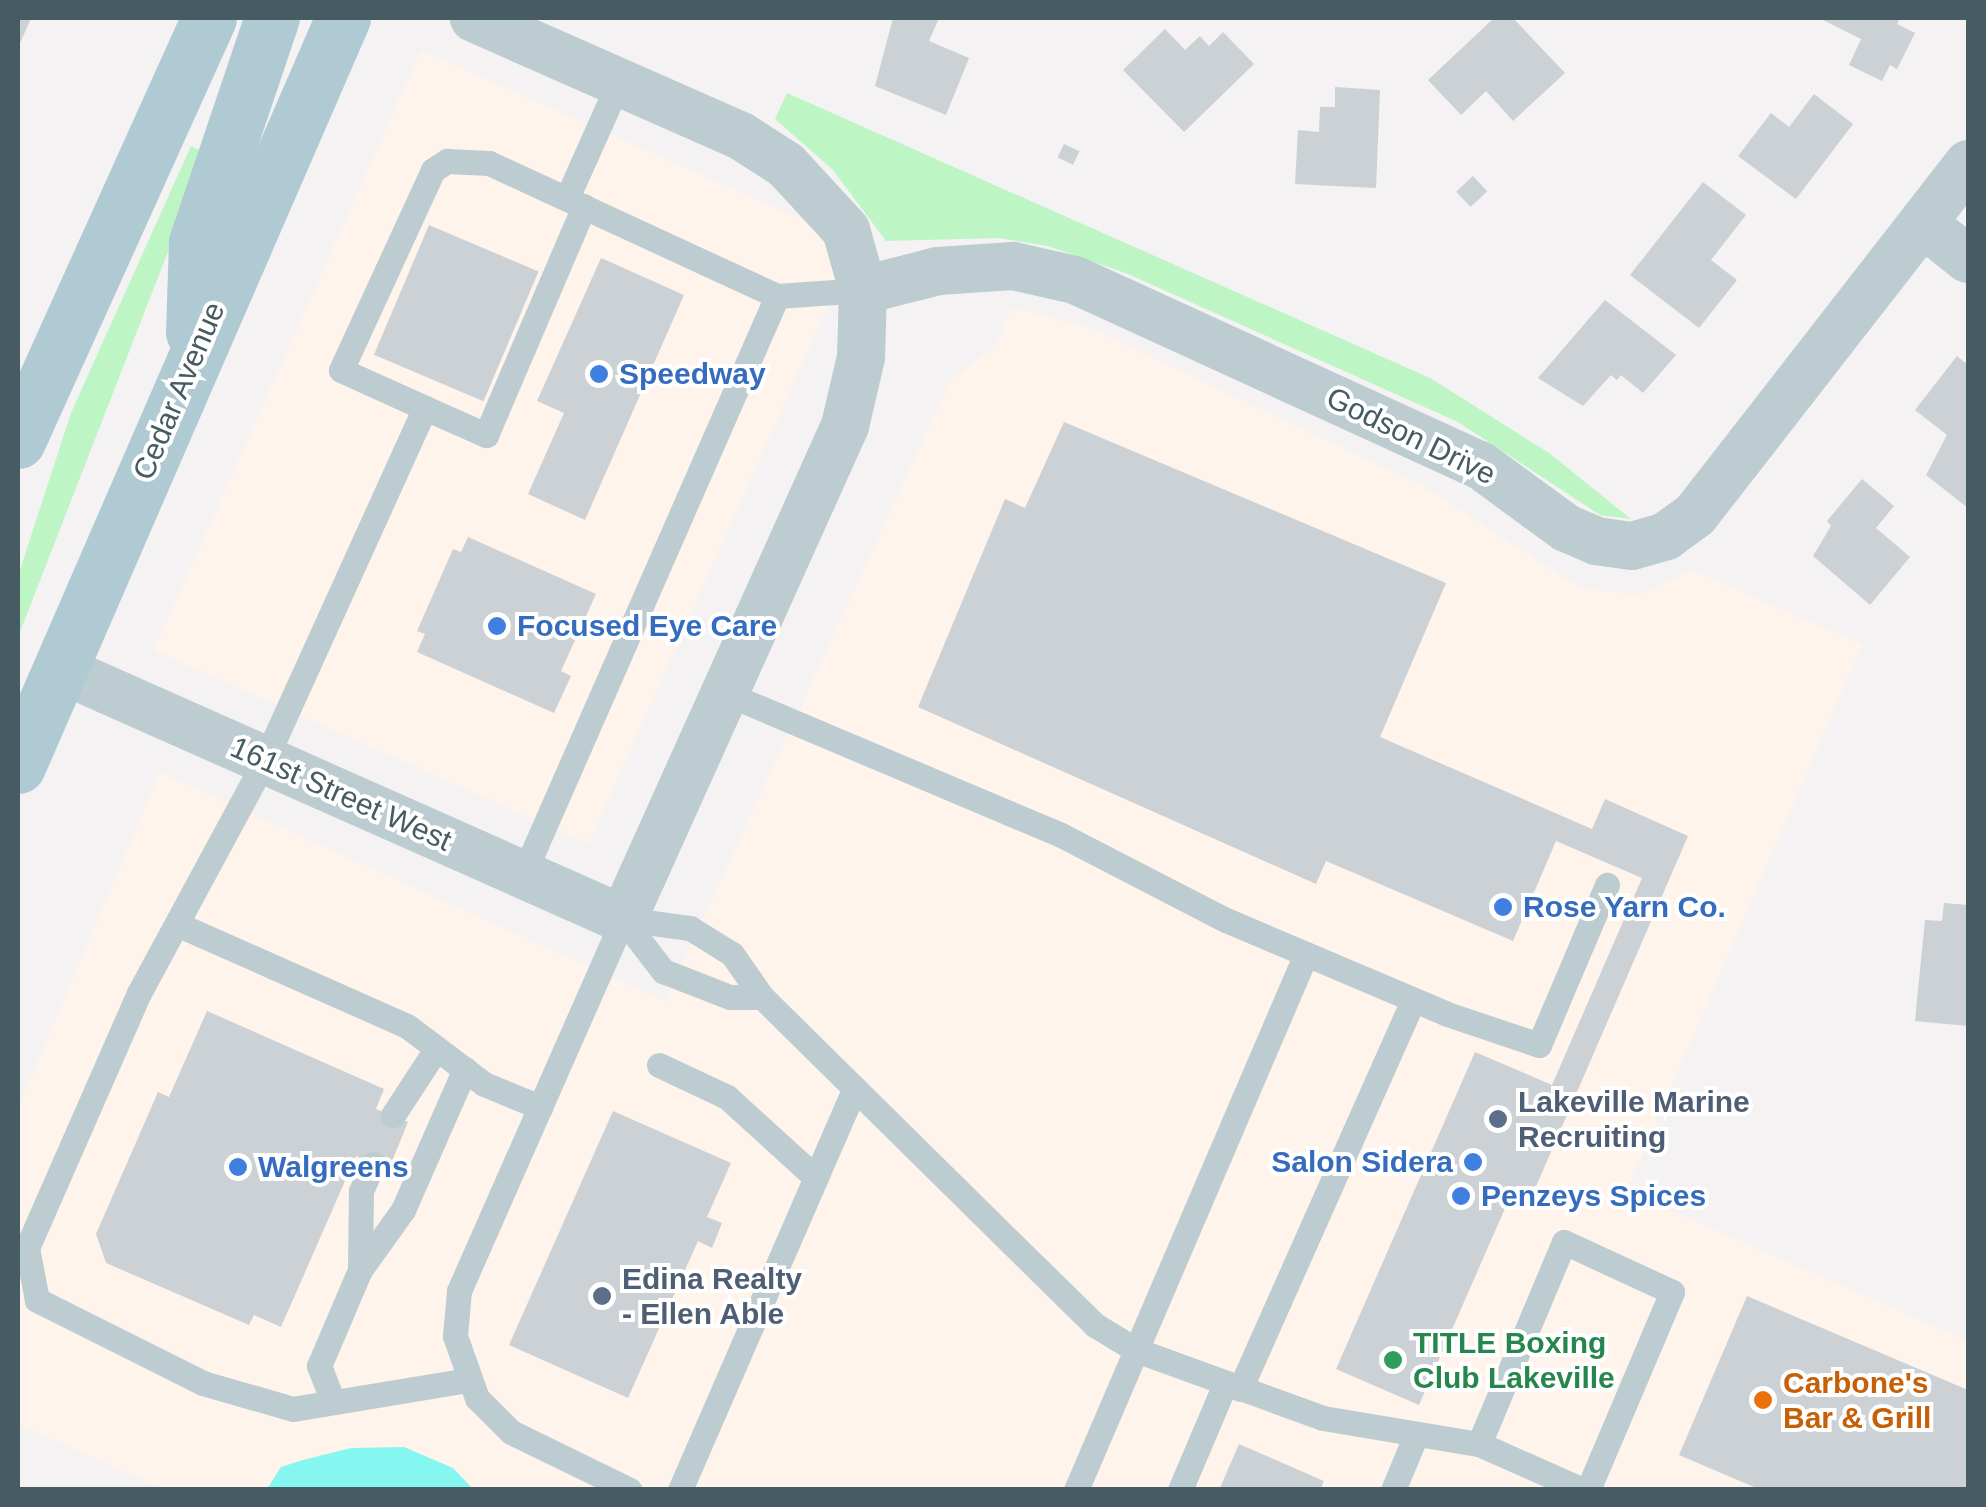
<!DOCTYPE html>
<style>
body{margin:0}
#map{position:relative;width:1986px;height:1507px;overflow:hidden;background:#f4f2f2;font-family:Helvetica,sans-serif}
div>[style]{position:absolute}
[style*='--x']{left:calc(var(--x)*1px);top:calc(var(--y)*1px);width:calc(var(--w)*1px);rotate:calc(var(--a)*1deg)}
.commercial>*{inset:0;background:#fef4ec;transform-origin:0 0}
.green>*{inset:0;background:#bdf5c5}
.water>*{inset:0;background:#86f6f1}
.building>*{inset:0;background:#ccd1d5;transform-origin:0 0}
.lane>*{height:25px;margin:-12.5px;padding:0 12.5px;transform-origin:12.5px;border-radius:12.5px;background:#bcccd0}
.street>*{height:48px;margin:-24px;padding:0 24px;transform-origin:24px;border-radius:24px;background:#bcccd0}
.primary>*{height:55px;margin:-27.5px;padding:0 27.5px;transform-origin:27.5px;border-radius:27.5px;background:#afcad3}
.dots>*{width:28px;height:28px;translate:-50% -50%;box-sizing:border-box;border:5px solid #fff;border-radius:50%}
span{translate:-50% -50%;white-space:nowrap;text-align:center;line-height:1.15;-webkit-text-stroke:8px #fff;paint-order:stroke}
.shop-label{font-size:30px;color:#366cbe;font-weight:700}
.left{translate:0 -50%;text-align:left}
.right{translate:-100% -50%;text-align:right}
.street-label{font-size:30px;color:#475c62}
.service-label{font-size:30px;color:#4e5e75;font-weight:700}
.leisure-label{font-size:30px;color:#27864d;font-weight:700}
.food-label{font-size:30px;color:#c56008;font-weight:700}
.frame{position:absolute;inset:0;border:20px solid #475c62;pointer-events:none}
</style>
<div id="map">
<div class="commercial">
<i style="left:421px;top:50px;width:476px;height:657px;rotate:24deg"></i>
<i style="clip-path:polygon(1011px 307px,1093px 329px,1423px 486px,1581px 588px,1639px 595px,1692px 570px,1862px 644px,1627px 1191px,1968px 1341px,1968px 1489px,165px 1490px,18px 1424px,18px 1108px,160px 772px,665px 1001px,950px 381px,996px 345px)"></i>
</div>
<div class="green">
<i style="clip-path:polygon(787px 93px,1430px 378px,1549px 453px,1631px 519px,1600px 515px,1458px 422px,1128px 274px,1048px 246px,998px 238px,886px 241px,833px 170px,775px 119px)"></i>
<i style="clip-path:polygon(191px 146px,206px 154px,18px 637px,18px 576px,71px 413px)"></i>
</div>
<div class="water">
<i style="clip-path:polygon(404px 1447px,453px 1468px,473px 1489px,267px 1489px,281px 1467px,303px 1460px,351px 1448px)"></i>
</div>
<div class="building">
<i style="clip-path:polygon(18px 18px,31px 18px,18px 48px)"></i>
<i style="clip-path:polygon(893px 18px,939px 18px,929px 41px,969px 58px,946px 115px,875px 86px)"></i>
<i style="clip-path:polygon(1494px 18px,1513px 18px,1565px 73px,1513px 121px,1486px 91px,1461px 115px,1428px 80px)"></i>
<i style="clip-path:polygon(1819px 18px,1900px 18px,1897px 24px,1915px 33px,1897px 69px,1890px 65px,1882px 81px,1849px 65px,1861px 39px)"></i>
<i style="clip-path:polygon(1165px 29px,1185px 50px,1200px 36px,1209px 46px,1223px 32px,1254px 64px,1184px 132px,1123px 70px)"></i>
<i style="clip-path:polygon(1335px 87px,1380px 90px,1376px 188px,1295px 184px,1298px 130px,1319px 132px,1320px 107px,1335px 107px)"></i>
<i style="clip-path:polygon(1814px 94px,1853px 124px,1796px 199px,1738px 156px,1771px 113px,1789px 127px)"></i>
<i style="left:1064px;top:144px;width:17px;height:15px;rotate:25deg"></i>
<i style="left:1473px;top:176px;width:21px;height:23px;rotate:47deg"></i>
<i style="clip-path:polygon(1703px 182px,1746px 215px,1711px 260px,1737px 280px,1699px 328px,1630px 275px)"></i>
<i style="left:429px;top:225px;width:119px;height:141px;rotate:23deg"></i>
<i style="clip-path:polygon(601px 258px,684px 295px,585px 520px,528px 494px,564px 413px,537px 401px)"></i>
<i style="clip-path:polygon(1605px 300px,1676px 355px,1643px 393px,1621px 375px,1617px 380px,1611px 375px,1583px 406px,1538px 378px)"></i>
<i style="clip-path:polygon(1957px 356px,1968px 365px,1968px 508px,1926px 475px,1947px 435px,1915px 410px)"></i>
<i style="clip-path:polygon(1064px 422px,1446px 583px,1380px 737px,1592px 829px,1605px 799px,1688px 836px,1531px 1198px,1513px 1190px,1419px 1405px,1336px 1369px,1475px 1052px,1552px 1085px,1642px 878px,1556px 841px,1513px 941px,1326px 861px,1316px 884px,918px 707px,1005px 499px,1025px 508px)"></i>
<i style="clip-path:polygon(1862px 479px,1894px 506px,1876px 528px,1910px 557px,1870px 605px,1813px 556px,1831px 526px,1827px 521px)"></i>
<i style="clip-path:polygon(468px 537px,596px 594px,561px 671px,571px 676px,554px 713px,417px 652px,425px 634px,417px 631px,453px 549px,461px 552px)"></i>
<i style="clip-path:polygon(1944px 903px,1968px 905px,1968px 1026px,1915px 1021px,1925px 920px,1942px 921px)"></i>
<i style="clip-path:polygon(207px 1011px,384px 1089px,376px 1109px,408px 1122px,388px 1171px,356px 1156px,281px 1327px,254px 1315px,249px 1325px,106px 1263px,96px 1234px,158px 1092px,169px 1097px)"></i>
<i style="clip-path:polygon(613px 1111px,731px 1163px,707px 1217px,722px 1223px,712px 1248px,698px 1241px,628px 1398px,509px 1345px)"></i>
<i style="clip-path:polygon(1747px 1296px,1968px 1390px,1968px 1490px,1761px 1490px,1679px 1455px)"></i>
<i style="clip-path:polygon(1239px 1444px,1324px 1481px,1320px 1490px,1219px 1490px)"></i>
</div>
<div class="lane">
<i style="--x:567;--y:198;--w:127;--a:-65.9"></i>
<i style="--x:425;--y:408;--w:67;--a:23.9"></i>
<i style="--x:486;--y:435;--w:249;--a:-66.8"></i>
<i style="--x:725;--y:693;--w:365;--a:22.9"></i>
<i style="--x:1061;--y:835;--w:186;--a:27.3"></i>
<i style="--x:1226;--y:920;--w:240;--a:23"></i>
<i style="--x:1447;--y:1014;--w:97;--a:18.6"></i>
<i style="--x:1539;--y:1045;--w:174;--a:-67"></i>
<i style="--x:523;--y:875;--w:632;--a:-66.31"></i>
<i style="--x:777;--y:296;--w:86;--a:-4"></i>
<i style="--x:623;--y:919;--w:68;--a:7.7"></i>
<i style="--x:690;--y:928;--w:49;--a:31.8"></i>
<i style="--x:732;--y:954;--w:52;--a:55.1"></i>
<i style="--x:762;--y:997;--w:390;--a:44.6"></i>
<i style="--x:1040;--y:1271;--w:77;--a:44.5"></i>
<i style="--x:1095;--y:1325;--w:48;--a:31.4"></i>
<i style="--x:1136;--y:1350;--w:199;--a:20"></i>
<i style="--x:1323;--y:1418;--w:158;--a:9.5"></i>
<i style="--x:1479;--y:1444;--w:114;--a:23.9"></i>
<i style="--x:623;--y:919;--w:407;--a:113.8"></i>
<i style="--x:459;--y:1291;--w:45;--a:95.1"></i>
<i style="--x:455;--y:1336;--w:66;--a:70.5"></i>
<i style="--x:477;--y:1398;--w:48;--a:45"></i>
<i style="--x:511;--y:1432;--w:132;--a:26"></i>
<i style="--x:623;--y:919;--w:66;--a:52.4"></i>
<i style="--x:663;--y:971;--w:72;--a:21.2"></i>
<i style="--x:730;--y:997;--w:32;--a:0"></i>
<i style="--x:179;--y:925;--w:249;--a:23.9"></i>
<i style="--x:407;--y:1026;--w:96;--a:37"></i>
<i style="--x:484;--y:1084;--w:61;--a:22.3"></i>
<i style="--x:659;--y:1065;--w:75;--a:25.2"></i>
<i style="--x:727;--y:1097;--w:120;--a:42.3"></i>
<i style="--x:393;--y:1115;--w:79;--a:-56.9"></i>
<i style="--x:360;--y:1270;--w:79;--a:-89.3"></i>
<i style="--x:361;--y:1191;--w:30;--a:-66"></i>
<i style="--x:468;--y:1380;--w:177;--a:170.6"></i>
<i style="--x:293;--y:1409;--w:94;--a:-163.9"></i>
<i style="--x:203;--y:1383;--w:186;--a:-153.4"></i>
<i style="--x:37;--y:1300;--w:53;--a:-100.9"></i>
<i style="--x:27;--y:1248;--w:279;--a:-66.3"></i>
<i style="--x:139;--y:993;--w:265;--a:-61.6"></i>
<i style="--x:265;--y:760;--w:387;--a:-65.6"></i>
<i style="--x:425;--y:408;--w:92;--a:-155.7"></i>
<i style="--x:341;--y:370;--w:220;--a:-65.3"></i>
<i style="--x:433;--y:170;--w:17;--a:-33"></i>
<i style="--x:447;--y:161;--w:42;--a:2.7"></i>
<i style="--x:489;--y:163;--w:317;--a:24.8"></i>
<i style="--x:1240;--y:1389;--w:426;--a:-66"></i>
<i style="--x:333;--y:1402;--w:39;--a:-111"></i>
<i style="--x:319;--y:1366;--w:104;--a:-66.9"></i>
<i style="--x:360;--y:1270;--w:74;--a:-54.4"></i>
<i style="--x:403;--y:1210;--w:154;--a:-66.3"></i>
<i style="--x:1479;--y:1444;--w:219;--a:-67.2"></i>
<i style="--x:1564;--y:1242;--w:119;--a:24.8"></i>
<i style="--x:1672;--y:1292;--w:215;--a:113"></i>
<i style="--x:680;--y:1490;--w:438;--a:-66.5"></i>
<i style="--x:1076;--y:1490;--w:583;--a:-66.78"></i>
<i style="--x:1180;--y:1490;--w:115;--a:-67"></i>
<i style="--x:1393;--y:1490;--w:60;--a:-67.3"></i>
</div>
<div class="street">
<i style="--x:1926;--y:226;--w:53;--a:38.2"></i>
<i style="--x:863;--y:290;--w:77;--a:-14.2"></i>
<i style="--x:938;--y:271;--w:75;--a:-3.8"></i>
<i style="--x:1013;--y:266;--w:64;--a:12.7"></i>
<i style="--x:1075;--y:280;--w:445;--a:24.6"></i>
<i style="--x:1480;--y:465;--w:107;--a:36.2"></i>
<i style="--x:1566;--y:528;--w:33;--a:23"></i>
<i style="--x:1596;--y:541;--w:36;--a:8"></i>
<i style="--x:1632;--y:546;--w:35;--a:-16"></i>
<i style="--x:1666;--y:536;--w:36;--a:-36"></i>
<i style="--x:1695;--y:515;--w:445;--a:-52.1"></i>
<i style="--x:60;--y:669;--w:616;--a:23.94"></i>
<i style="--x:623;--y:919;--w:541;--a:-65.76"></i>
<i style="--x:845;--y:426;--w:71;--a:-76.9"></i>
<i style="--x:861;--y:357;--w:67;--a:-88.3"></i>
<i style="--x:863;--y:290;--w:62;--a:-105.8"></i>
<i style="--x:846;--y:230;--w:88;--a:-132.7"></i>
<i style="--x:786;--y:165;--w:54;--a:-147.2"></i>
<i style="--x:741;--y:136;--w:292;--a:-156.2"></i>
</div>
<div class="primary">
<i style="--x:193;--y:332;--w:90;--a:-88.1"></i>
<i style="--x:196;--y:242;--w:237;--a:-71.3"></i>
<i style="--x:18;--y:441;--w:464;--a:-65.7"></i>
<i style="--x:18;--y:766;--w:816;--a:-66.52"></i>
</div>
<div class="dots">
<i style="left:599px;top:374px;background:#3f7fe0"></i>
<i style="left:497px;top:626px;background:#3f7fe0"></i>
<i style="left:1503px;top:907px;background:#3f7fe0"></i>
<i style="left:1498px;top:1119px;background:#5c6f8a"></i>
<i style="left:1473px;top:1162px;background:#3f7fe0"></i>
<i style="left:238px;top:1167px;background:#3f7fe0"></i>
<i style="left:1461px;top:1196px;background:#3f7fe0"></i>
<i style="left:602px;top:1296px;background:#5c6f8a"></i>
<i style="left:1393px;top:1360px;background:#2e9e5b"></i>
<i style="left:1763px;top:1400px;background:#e8710a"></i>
</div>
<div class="shop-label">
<span class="left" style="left:619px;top:374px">Speedway</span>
<span class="left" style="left:517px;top:626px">Focused Eye Care</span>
<span class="left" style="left:1523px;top:907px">Rose Yarn Co.</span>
<span class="right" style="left:1453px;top:1162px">Salon Sidera</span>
<span class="left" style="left:258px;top:1167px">Walgreens</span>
<span class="left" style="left:1481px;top:1196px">Penzeys Spices</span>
</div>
<div class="street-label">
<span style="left:179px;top:391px;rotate:-67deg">Cedar Avenue</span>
<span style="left:1411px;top:436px;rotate:26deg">Godson Drive</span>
<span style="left:341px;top:794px;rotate:24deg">161st Street West</span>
</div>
<div class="service-label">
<span class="left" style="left:1518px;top:1119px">Lakeville Marine<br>Recruiting</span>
<span class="left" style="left:622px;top:1296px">Edina Realty<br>- Ellen Able</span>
</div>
<div class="leisure-label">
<span class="left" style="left:1413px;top:1360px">TITLE Boxing<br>Club Lakeville</span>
</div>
<div class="food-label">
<span class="left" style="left:1783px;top:1400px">Carbone's<br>Bar &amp; Grill</span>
</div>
<div class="frame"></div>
</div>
